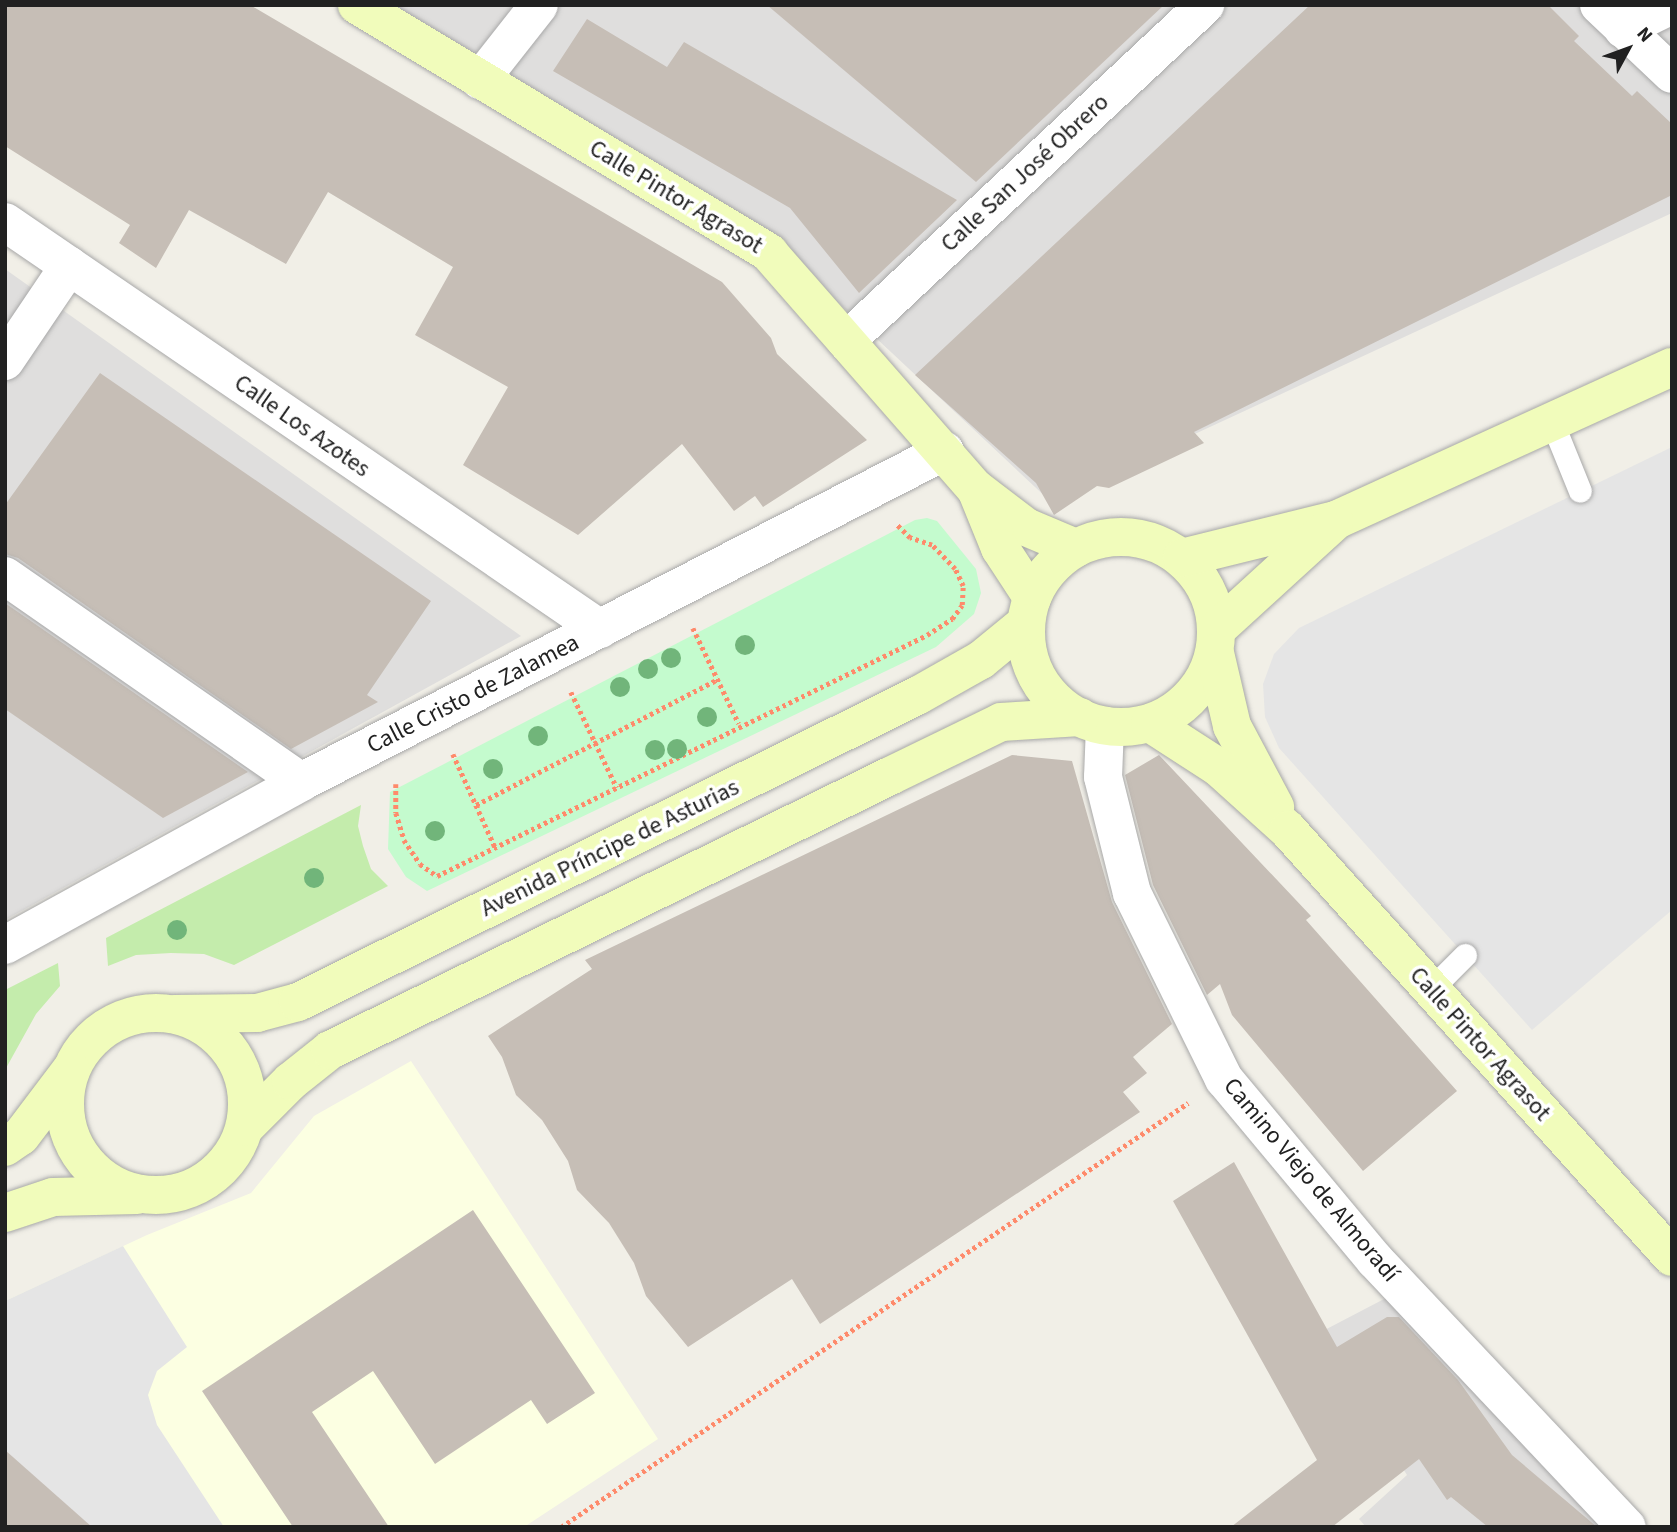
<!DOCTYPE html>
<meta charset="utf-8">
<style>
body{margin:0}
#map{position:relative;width:1677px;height:1532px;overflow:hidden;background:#f1efe7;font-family:"Source Sans 3",sans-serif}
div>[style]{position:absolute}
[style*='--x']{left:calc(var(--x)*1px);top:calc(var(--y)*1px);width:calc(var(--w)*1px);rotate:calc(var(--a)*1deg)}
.residential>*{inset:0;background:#dfdedd}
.education>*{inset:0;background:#fcffe2}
.grass>*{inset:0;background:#c4ecac}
.park>*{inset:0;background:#c4fbce}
.parking>*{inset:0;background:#e5e5e5}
.building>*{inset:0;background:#c6beb6}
.path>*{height:4.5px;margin-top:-2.25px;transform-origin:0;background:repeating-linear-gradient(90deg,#fe8a6b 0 3.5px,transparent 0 7px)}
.roads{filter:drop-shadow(0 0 2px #a8a8a8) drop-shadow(0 0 2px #a8a8a8)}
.lane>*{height:23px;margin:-11.5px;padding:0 11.5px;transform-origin:11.5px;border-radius:11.5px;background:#fff}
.street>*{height:38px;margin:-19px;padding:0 19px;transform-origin:19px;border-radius:19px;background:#fff}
.secondary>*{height:38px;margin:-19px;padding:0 19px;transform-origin:19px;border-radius:19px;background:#f1fcbb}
.secondary>.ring{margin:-19px;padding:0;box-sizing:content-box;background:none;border:38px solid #f1fcbb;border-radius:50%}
.trees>*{width:20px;height:20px;margin:-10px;border-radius:50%;background:#71b57a}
span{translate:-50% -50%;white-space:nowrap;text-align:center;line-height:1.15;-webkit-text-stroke:7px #fff;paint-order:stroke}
.street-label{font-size:24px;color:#212121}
.frame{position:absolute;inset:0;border:7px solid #212121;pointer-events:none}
.north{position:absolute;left:1593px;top:14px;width:70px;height:70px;-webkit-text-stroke:5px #fff;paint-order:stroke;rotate:49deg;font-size:19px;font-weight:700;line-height:28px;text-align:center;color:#212121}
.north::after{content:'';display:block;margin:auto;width:24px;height:32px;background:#212121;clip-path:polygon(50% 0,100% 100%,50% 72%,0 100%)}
</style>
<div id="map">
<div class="residential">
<i style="clip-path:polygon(384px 5px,1672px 5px,1672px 213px,1050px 501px,766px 235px)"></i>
<i style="clip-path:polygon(5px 269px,521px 636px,5px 920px)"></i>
<i style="clip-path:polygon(1386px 1298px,1602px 1527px,1366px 1527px,1359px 1519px,1407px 1475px,1317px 1334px)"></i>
</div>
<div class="education">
<i style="clip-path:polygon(411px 1061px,658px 1439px,524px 1527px,74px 1527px,5px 1301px,147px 1235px,251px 1193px,314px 1116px)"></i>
</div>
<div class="grass">
<i style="clip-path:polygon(361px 805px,358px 826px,363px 846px,371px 869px,388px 886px,234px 965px,204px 954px,171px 953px,136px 955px,108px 966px,106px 938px)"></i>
<i style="clip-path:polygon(58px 963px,60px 986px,36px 1014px,5px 1070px,5px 990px)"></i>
</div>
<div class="park">
<i style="clip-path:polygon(927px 518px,937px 521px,976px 569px,981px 593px,974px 614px,936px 647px,427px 891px,406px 877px,388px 849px,390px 792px,915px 520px)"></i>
</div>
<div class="parking">
<i style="clip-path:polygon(1672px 447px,1672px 910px,1532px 1030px,1279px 748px,1265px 717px,1263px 684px,1274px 654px,1299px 628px)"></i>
<i style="clip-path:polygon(123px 1246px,187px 1347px,157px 1371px,148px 1395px,157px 1425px,224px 1527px,74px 1527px,5px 1464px,5px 1301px)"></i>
</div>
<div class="building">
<i style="clip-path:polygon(5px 5px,250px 5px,722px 282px,771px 338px,777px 354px,867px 440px,763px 507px,755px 496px,734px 511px,682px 444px,578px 535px,463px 465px,508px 387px,415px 335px,453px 267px,328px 192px,286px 264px,189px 210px,156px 268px,119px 243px,130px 225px,5px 146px)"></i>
<i style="clip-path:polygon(767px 5px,1164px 5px,976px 182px)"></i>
<i style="clip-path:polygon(1310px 5px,1548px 5px,1579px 36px,1574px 41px,1632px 96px,1637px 91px,1672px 124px,1672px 195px,1194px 432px,1204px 443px,1109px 488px,1097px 486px,1054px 515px,1036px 483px,915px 375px)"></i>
<i style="clip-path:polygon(587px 19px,667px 67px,684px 42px,957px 200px,859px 293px,790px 208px,553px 71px)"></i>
<i style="clip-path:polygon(100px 373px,431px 601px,367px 695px,378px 702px,291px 749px,18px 558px,5px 554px,5px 505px)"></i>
<i style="clip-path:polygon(5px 603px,248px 772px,163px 818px,5px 709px)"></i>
<i style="clip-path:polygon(1012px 755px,1072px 761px,1112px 902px,1172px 1024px,1133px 1057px,1147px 1073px,1123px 1092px,1140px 1112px,820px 1324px,792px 1279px,688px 1347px,646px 1296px,634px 1263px,609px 1223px,577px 1190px,568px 1161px,542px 1120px,516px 1095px,502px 1057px,488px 1036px,592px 969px,585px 960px)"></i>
<i style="clip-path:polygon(1159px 755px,1311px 916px,1306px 920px,1457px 1091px,1363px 1171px,1232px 1015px,1220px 984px,1207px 995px,1153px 885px,1125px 775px)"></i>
<i style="clip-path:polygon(1234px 1162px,1337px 1347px,1387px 1317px,1399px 1317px,1458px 1380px,1512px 1455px,1597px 1527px,1488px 1527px,1451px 1497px,1447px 1500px,1419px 1459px,1332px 1527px,1231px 1527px,1317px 1460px,1173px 1201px)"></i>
<i style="clip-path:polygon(473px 1210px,595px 1393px,547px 1424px,531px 1400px,435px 1464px,373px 1371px,312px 1412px,389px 1527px,293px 1527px,202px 1391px)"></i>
<i style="clip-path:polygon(5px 1450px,92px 1527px,5px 1527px)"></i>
</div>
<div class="path">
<i style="--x:693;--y:628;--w:106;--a:64.4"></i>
<i style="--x:571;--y:692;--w:106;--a:64.4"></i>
<i style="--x:453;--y:754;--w:102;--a:65.7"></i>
<i style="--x:396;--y:784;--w:29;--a:90"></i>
<i style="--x:396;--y:813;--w:28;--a:73"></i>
<i style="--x:404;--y:840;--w:29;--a:56"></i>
<i style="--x:420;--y:864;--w:21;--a:35"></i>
<i style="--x:437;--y:876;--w:546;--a:-26.19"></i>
<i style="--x:927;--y:635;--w:30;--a:-33"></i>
<i style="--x:952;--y:619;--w:17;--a:-54"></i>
<i style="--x:962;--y:605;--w:19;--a:-87"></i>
<i style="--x:963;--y:586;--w:19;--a:-115"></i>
<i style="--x:955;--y:569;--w:33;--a:-134"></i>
<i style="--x:932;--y:545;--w:23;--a:-162"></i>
<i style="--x:910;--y:538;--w:20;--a:-135"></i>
<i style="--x:476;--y:805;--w:273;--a:-27.5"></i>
<i style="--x:561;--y:1527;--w:757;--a:-34.07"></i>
</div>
<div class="roads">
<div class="lane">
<i style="--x:1552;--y:422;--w:74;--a:67.9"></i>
<i style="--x:1431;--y:989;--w:48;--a:-45"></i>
</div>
<div class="street">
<i style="--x:1599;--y:5;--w:100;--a:43.4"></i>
<i style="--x:1623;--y:29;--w:55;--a:-26.1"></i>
<i style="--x:480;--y:80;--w:95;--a:-51.8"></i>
<i style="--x:5;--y:222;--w:721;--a:34.37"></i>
<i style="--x:846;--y:341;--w:492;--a:-43.1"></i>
<i style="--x:5;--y:361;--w:115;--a:-56"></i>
<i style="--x:5;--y:576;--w:361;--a:34.8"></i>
<i style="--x:1105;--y:726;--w:51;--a:92.2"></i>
<i style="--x:1103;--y:777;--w:120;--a:76"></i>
<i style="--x:1132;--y:893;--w:208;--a:63.7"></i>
<i style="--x:1224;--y:1079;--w:236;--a:50.2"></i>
<i style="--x:1375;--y:1260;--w:367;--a:46.7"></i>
<i style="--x:5;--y:945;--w:338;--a:-28.8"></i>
<i style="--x:301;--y:782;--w:724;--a:-27.2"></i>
</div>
<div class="secondary">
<i style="--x:357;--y:5;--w:481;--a:31"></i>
<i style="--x:769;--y:253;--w:313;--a:48.8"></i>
<i style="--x:975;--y:488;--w:64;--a:37.4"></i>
<i style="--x:1026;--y:527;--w:54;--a:22.8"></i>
<i style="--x:976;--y:489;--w:64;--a:67.9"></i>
<i style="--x:1000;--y:548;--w:59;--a:56.9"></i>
<i class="ring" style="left:1026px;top:537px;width:152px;height:152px"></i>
<i style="--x:1182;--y:558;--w:159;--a:-13.9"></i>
<i style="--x:1336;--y:520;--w:369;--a:-24.5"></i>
<i style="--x:1217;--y:629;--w:159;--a:-42.4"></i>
<i style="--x:1215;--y:653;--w:75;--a:76.9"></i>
<i style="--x:1232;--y:726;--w:92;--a:62"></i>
<i style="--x:1150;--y:723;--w:81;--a:32.9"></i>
<i style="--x:1218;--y:767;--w:94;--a:42"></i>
<i style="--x:1288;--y:830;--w:574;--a:48.04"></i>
<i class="ring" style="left:65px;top:1013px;width:144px;height:144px"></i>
<i style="--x:174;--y:1014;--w:83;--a:-0.7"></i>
<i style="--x:257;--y:1013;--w:42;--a:-15"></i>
<i style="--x:298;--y:1002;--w:691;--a:-26.31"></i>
<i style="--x:917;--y:696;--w:73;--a:-29.4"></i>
<i style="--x:981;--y:660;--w:58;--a:-39.4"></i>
<i style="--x:245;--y:1127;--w:65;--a:-45"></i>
<i style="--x:291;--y:1081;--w:50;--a:-38.5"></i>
<i style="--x:330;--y:1050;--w:623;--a:-26.07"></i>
<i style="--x:890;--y:776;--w:123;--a:-25.9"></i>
<i style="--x:1001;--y:722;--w:79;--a:-3.6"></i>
<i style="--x:5;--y:1147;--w:19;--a:-35"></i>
<i style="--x:21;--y:1136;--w:83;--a:-52.9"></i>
<i style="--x:5;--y:1213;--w:51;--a:-18.4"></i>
<i style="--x:53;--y:1197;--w:84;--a:-1.4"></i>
</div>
</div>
<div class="trees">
<i style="left:745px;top:645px"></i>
<i style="left:671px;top:658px"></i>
<i style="left:648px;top:669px"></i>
<i style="left:620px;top:687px"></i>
<i style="left:707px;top:717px"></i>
<i style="left:538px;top:736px"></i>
<i style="left:677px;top:749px"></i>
<i style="left:655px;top:750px"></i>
<i style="left:493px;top:769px"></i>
<i style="left:435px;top:831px"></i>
<i style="left:314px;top:878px"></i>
<i style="left:177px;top:930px"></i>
</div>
<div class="street-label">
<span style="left:1025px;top:173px;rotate:-43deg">Calle San José Obrero</span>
<span style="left:676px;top:197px;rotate:31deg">Calle Pintor Agrasot</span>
<span style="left:302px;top:426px;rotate:35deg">Calle Los Azotes</span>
<span style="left:473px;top:694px;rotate:-27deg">Calle Cristo de Zalamea</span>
<span style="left:610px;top:848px;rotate:-26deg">Avenida Príncipe de Asturias</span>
<span style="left:1480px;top:1044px;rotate:48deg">Calle Pintor Agrasot</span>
<span style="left:1311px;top:1180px;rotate:50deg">Camino Viejo de Almoradí</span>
</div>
<div class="frame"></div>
<div class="north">N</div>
</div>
